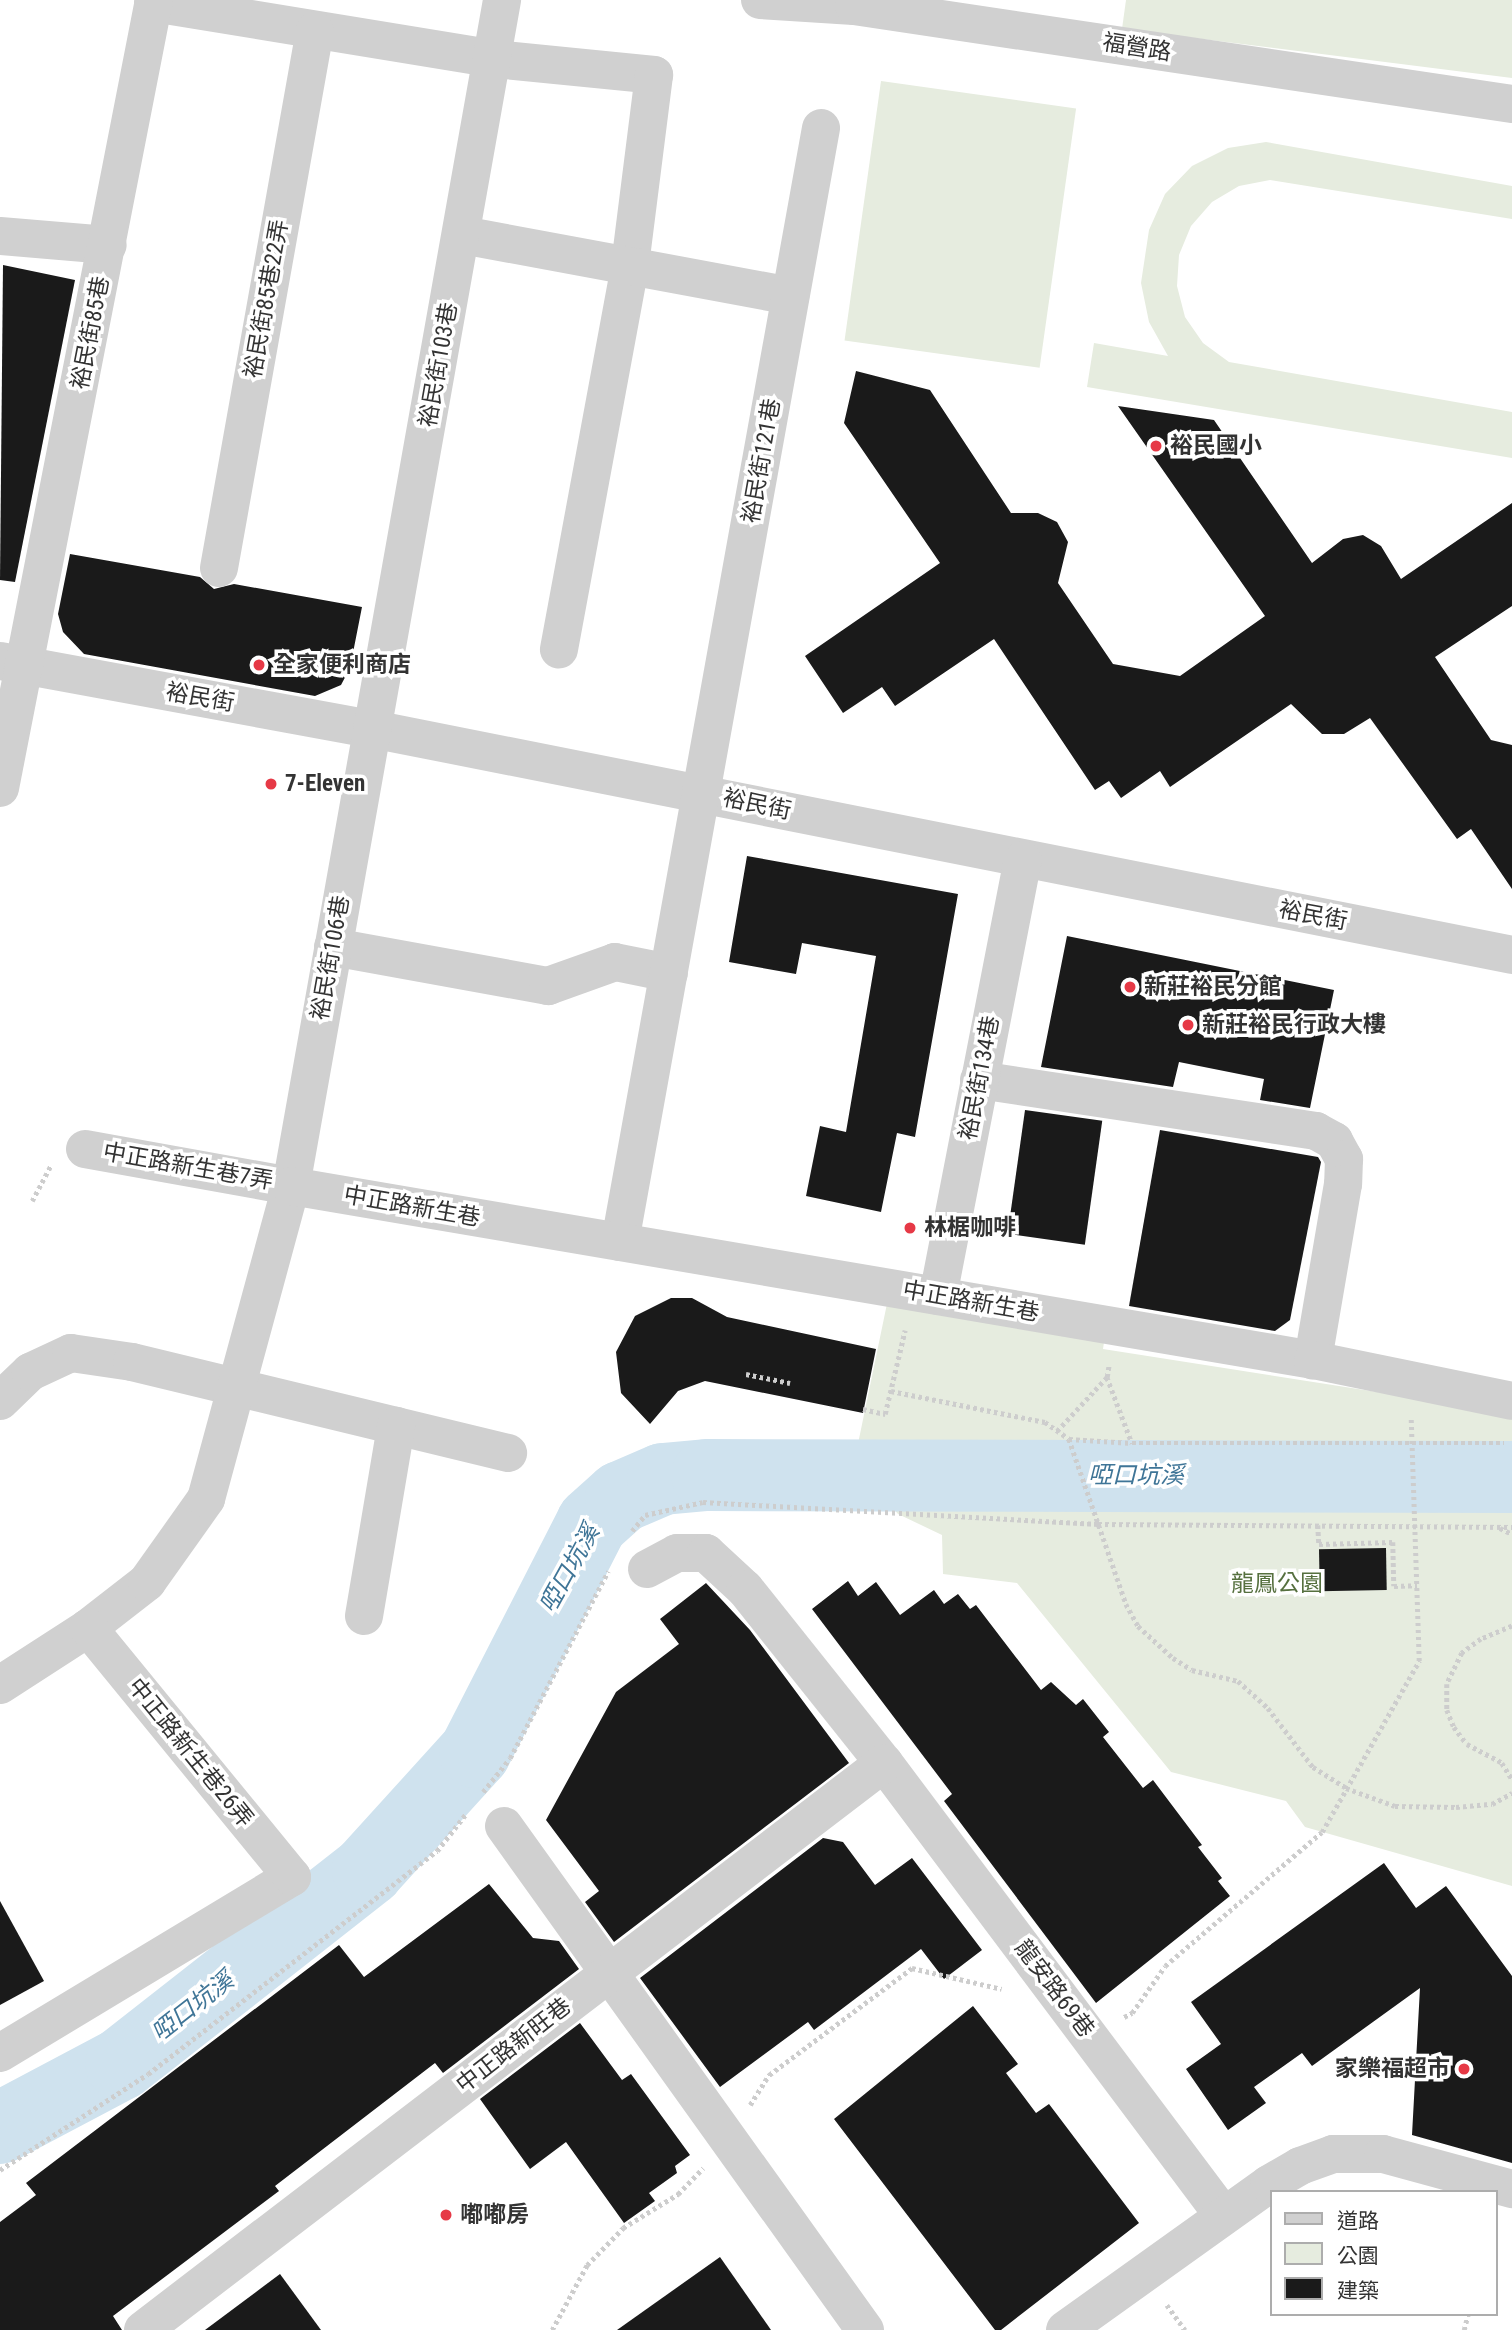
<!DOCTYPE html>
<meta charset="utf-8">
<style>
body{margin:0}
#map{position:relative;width:1512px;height:2330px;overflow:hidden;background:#fff;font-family:"Roboto Condensed","Noto Sans TC",sans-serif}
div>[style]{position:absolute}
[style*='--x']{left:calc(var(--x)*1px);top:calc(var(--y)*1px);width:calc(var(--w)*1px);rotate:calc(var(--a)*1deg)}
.green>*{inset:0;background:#e6ecdf;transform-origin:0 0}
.river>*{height:72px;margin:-36px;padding:0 36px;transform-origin:36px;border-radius:36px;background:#cfe2ee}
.building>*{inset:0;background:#1a1a1a;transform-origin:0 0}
.path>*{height:4.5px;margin-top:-2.25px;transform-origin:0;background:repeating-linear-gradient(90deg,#cdcdcd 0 3.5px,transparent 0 7px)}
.minor>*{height:38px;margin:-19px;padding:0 19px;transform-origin:19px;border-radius:19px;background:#d0d0d0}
.dots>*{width:19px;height:19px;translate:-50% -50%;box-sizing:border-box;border:4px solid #fff;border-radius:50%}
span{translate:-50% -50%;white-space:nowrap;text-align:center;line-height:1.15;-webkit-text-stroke:7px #fff;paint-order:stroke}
.street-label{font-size:23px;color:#333}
.poi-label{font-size:23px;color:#333;font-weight:700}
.left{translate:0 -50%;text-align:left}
.right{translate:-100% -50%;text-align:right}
.park-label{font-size:23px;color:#56703f}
.water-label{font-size:24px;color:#3f7597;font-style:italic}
.legend{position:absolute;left:1270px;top:2190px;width:228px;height:126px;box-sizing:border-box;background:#fff;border:2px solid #adadad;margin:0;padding:9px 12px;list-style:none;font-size:21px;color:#333}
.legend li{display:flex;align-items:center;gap:14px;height:35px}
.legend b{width:35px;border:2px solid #adadad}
</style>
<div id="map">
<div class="green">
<i style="clip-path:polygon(1126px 0,1512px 0,1512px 78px,1122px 29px)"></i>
<i style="left:881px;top:81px;width:197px;height:262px;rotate:8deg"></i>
<i style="clip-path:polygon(1266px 142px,1512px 186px,1512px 219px,1270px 180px,1239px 186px,1212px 202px,1191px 226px,1179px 255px,1177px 286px,1185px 317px,1203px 343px,1229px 362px,1512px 412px,1512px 458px,1087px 387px,1094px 343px,1168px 356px,1149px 322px,1141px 283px,1149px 230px,1165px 194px,1192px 166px,1228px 148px)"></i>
<i style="clip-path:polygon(889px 1294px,1105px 1336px,1103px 1349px,1512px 1413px,1512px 1456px,1459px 1456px,1461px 1499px,1512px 1499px,1512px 1886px,1305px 1827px,1286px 1801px,1171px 1772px,1017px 1583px,943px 1574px,942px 1535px,898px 1514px,854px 1463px)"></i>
</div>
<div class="river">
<i style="--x:0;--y:2128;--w:137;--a:-27.9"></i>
<i style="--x:121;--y:2064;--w:314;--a:-38.1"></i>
<i style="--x:368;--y:1870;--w:159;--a:-47.8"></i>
<i style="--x:475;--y:1752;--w:257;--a:-62.9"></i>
<i style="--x:592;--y:1523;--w:39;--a:-42"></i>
<i style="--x:621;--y:1497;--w:46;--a:-23.2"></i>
<i style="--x:663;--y:1479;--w:44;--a:-5.2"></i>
<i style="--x:707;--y:1475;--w:805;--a:0.14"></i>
</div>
<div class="building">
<i style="clip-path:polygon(3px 265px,75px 280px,15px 582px,0 580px)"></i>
<i style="clip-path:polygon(856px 371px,930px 390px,1011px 513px,1038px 513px,1057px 522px,1068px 542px,1058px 583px,1113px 664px,1180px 676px,1265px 616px,1118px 406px,1214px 420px,1312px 563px,1343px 539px,1363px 535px,1381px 546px,1401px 579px,1512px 503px,1512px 606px,1435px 657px,1491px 740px,1512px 745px,1512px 889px,1471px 829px,1457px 839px,1370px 718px,1344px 734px,1322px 734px,1291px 704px,1170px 787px,1160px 771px,1121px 798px,1109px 781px,1095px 790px,994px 639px,895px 706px,882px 687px,843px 713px,805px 656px,940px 563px,844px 423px)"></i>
<i style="clip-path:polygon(70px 554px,200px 577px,214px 589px,234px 584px,362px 607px,350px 668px,341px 685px,315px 696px,84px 654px,63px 632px,58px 614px)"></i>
<i style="clip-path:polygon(747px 856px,958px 894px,915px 1137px,897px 1133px,881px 1212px,806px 1196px,820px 1126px,846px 1132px,876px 956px,802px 943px,796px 974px,729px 962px)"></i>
<i style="clip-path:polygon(1067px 936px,1334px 990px,1310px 1108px,1260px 1100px,1264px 1079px,1179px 1062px,1173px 1087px,1041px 1067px)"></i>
<i style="left:1025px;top:1110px;width:78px;height:125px;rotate:8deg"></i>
<i style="clip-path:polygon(1160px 1130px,1318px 1157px,1321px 1162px,1290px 1320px,1275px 1331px,1129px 1306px)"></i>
<i style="clip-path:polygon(671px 1298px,692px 1298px,727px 1317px,876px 1349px,863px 1413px,705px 1381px,678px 1391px,650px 1424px,621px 1393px,616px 1352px,635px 1316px)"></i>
<i style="left:1386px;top:1548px;width:42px;height:67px;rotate:89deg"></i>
<i style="clip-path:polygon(848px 1581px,858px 1596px,876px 1582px,900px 1615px,934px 1590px,944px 1604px,958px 1594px,970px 1609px,976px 1605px,1041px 1690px,1051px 1682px,1076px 1705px,1083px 1699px,1109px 1732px,1103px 1737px,1143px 1788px,1153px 1780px,1202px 1845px,1198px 1847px,1222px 1878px,1218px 1881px,1230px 1896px,1096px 2003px,944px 1801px,952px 1794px,812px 1609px)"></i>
<i style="clip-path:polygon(706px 1583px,750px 1630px,849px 1763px,614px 1942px,585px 1902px,599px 1891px,546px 1820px,616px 1692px,679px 1644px,660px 1619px)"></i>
<i style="clip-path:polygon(823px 1838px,843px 1842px,875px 1885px,912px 1858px,982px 1950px,944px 1979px,921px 1949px,814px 2030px,808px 2022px,720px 2087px,640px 1978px)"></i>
<i style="clip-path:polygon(1384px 1863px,1416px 1908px,1446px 1886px,1512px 1976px,1512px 2163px,1412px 2135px,1420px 1988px,1312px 2066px,1302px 2053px,1254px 2087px,1266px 2103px,1228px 2130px,1186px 2069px,1221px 2044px,1191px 2002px)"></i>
<i style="clip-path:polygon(489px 1884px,533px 1938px,559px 1941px,579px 1969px,443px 2073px,435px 2063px,275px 2186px,279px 2191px,113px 2316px,122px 2330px,0 2330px,0 2222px,36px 2195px,26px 2183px,339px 1945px,364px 1977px)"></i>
<i style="clip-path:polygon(0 1901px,44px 1981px,0 2005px)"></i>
<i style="clip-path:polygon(973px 2006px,1018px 2064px,1006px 2073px,1036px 2113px,1049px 2104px,1139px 2223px,1001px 2330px,995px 2330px,834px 2119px)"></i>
<i style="clip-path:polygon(580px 2023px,622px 2080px,631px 2074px,690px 2155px,675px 2166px,677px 2173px,649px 2193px,655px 2201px,624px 2223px,566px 2142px,530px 2169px,480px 2099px)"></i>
<i style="clip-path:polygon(720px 2257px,771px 2330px,617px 2330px)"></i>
<i style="clip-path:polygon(280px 2274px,321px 2330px,205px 2330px)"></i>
</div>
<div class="path">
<i style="--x:32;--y:1201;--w:41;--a:-62.2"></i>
<i style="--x:746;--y:1374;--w:45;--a:11.6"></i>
<i style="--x:1107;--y:1377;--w:71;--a:69.3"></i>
<i style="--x:891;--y:1391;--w:157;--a:11.4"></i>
<i style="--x:1045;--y:1422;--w:29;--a:35"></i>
<i style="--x:1069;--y:1439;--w:63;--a:3.6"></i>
<i style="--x:1132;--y:1443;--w:372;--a:0"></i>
<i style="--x:863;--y:1409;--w:23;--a:13"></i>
<i style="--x:885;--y:1414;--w:86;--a:-76.6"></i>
<i style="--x:1057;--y:1431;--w:74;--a:-47.2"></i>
<i style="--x:1107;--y:1377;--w:13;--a:-81"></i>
<i style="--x:1069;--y:1439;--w:175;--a:70.9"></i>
<i style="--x:1126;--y:1604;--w:25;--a:61"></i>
<i style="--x:1138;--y:1626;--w:47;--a:42.4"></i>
<i style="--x:1173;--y:1658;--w:22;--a:32"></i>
<i style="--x:1192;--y:1670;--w:47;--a:13.4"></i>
<i style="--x:1238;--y:1681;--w:40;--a:42"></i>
<i style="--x:1268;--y:1708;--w:74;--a:52.7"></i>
<i style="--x:1313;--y:1767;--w:39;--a:32"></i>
<i style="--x:1346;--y:1788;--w:52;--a:20.2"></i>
<i style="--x:1395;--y:1806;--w:61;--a:0.9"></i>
<i style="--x:1456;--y:1807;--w:36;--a:-5"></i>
<i style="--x:1492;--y:1804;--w:23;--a:-29"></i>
<i style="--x:1318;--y:1525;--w:19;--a:87"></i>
<i style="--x:1319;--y:1544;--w:74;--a:-1.5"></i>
<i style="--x:1393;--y:1542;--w:44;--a:88.7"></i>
<i style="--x:1394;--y:1586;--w:23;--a:-2"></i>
<i style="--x:1500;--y:1528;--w:13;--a:27"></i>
<i style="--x:632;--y:1531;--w:21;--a:-51"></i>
<i style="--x:645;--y:1515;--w:59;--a:-12.6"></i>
<i style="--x:703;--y:1502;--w:396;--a:3.2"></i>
<i style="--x:1098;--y:1524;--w:414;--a:0.4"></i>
<i style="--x:1512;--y:1626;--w:34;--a:157"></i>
<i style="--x:1481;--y:1639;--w:24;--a:144"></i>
<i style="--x:1462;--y:1653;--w:34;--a:116"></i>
<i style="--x:1447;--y:1684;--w:26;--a:90"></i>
<i style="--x:1447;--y:1710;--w:18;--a:68"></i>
<i style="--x:1454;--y:1727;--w:21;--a:53"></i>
<i style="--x:1467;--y:1744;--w:40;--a:28"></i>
<i style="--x:1502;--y:1763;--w:19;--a:58"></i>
<i style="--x:483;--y:1792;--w:43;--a:-51.5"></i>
<i style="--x:510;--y:1758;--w:211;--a:-62.3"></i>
<i style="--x:1124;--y:2017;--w:9;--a:-27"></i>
<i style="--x:1132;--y:2013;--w:57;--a:-54.9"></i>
<i style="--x:1165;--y:1966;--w:206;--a:-40.5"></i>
<i style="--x:1322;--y:1832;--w:197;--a:-60.4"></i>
<i style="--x:1419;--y:1661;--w:242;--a:-91.9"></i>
<i style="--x:750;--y:2105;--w:36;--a:-58"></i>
<i style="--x:769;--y:2075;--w:179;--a:-36.8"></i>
<i style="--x:912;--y:1968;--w:92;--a:13.1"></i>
<i style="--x:0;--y:2170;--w:176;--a:-33"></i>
<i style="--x:148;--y:2074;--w:365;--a:-37.7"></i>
<i style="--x:437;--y:1851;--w:46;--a:-52.1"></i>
<i style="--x:1167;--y:2305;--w:31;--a:54"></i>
<i style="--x:552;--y:2330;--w:74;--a:-61.7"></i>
<i style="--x:587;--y:2265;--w:52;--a:-45.8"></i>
<i style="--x:623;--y:2228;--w:65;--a:-31.7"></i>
<i style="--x:678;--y:2194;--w:36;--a:-46"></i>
<i style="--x:1464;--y:2330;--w:16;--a:-76"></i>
</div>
<div class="minor">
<i style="--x:760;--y:0;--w:94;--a:3.7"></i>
<i style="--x:854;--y:6;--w:665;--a:8.47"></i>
<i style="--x:153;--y:3;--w:347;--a:9.3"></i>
<i style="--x:495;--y:59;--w:160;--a:5.7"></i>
<i style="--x:654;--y:75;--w:193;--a:97.2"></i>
<i style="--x:630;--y:266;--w:390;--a:100.5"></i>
<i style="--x:462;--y:235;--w:334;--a:10.5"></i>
<i style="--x:0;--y:236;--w:108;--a:4.8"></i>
<i style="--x:219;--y:568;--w:546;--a:-79.88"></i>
<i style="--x:0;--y:661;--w:378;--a:10.4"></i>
<i style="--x:372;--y:729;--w:1162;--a:11.21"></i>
<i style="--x:0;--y:788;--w:803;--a:-78.94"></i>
<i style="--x:333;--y:947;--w:219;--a:10.3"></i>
<i style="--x:548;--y:986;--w:71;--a:-19.7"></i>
<i style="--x:615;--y:962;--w:55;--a:11.5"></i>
<i style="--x:979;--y:1080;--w:341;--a:8.6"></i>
<i style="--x:1316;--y:1131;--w:21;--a:29"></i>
<i style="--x:1334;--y:1141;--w:21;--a:61"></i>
<i style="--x:1344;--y:1159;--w:25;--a:92"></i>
<i style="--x:1343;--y:1184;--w:179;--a:99.7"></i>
<i style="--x:85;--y:1149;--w:209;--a:10.2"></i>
<i style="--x:291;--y:1186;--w:1205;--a:-79.91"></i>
<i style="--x:620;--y:1242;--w:1132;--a:-79.77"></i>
<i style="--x:938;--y:1296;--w:444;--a:-79"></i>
<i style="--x:0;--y:1401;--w:42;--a:-44"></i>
<i style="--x:30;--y:1372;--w:45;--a:-24.9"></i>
<i style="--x:71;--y:1353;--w:62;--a:8.4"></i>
<i style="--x:132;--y:1362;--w:387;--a:13.6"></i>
<i style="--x:647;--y:1569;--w:34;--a:-28"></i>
<i style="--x:677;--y:1553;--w:29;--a:0"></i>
<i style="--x:706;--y:1553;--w:53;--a:42.7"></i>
<i style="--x:745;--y:1589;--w:223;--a:51.4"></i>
<i style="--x:884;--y:1763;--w:565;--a:53.13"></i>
<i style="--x:364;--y:1616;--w:193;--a:-80.4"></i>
<i style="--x:0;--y:1685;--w:105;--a:-32.9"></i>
<i style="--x:88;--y:1628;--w:75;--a:-37.9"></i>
<i style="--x:147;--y:1582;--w:102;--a:-54.6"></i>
<i style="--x:206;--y:1499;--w:324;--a:-74.8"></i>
<i style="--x:291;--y:1186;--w:1037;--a:9.66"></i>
<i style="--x:1313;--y:1360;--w:203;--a:11.6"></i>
<i style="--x:504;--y:1826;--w:620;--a:54.39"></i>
<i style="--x:0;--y:2053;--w:341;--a:-31.1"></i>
<i style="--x:292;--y:1877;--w:322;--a:-129.3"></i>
<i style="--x:143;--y:2330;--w:933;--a:-37.42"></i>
<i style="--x:1065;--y:2330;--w:251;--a:-35.6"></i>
<i style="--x:1269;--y:2184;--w:36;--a:-30"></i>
<i style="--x:1300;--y:2166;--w:35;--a:-20"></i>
<i style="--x:1333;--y:2154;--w:50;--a:0"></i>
<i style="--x:1383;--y:2154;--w:134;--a:15.2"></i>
</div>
<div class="dots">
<i style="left:1156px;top:446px;background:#e63946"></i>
<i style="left:259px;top:665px;background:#e63946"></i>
<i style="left:271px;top:784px;background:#e63946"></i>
<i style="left:1130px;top:987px;background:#e63946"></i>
<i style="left:1188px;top:1025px;background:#e63946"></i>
<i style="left:910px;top:1228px;background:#e63946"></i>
<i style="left:1464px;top:2069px;background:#e63946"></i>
<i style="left:446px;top:2215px;background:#e63946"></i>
</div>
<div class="street-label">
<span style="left:1137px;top:48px;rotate:9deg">福營路</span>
<span style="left:267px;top:299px;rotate:-80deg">裕民街85巷22弄</span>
<span style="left:91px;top:333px;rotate:-79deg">裕民街85巷</span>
<span style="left:439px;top:365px;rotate:-80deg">裕民街103巷</span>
<span style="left:762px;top:461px;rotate:-80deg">裕民街121巷</span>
<span style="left:200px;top:698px;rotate:10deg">裕民街</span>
<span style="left:757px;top:805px;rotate:12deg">裕民街</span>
<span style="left:1313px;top:916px;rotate:11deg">裕民街</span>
<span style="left:331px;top:958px;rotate:-80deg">裕民街106巷</span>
<span style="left:980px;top:1078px;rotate:-79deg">裕民街134巷</span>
<span style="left:188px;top:1167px;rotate:10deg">中正路新生巷7弄</span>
<span style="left:412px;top:1207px;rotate:10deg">中正路新生巷</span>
<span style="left:971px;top:1302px;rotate:10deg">中正路新生巷</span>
<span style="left:190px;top:1753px;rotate:51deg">中正路新生巷26弄</span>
<span style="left:1054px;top:1989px;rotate:53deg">龍安路69巷</span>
<span style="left:514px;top:2046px;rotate:-38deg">中正路新旺巷</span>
</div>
<div class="poi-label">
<span class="left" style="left:1170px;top:446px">裕民國小</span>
<span class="left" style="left:273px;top:665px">全家便利商店</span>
<span class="left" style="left:285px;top:784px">7-Eleven</span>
<span class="left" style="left:1144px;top:987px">新莊裕民分館</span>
<span class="left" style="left:1202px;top:1025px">新莊裕民行政大樓</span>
<span class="left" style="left:924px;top:1228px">林椐咖啡</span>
<span class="right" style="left:1450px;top:2069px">家樂福超市</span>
<span class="left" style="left:460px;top:2215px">嘟嘟房</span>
</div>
<div class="park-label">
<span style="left:1277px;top:1584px">龍鳳公園</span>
</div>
<div class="water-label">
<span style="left:1136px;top:1476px">啞口坑溪</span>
<span style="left:570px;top:1569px;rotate:-61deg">啞口坑溪</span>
<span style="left:193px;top:2007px;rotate:-38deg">啞口坑溪</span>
</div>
<ul class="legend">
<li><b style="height:9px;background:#d0d0d0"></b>道路</li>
<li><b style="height:19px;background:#e6ecdf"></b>公園</li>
<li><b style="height:19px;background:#1a1a1a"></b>建築</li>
</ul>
</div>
